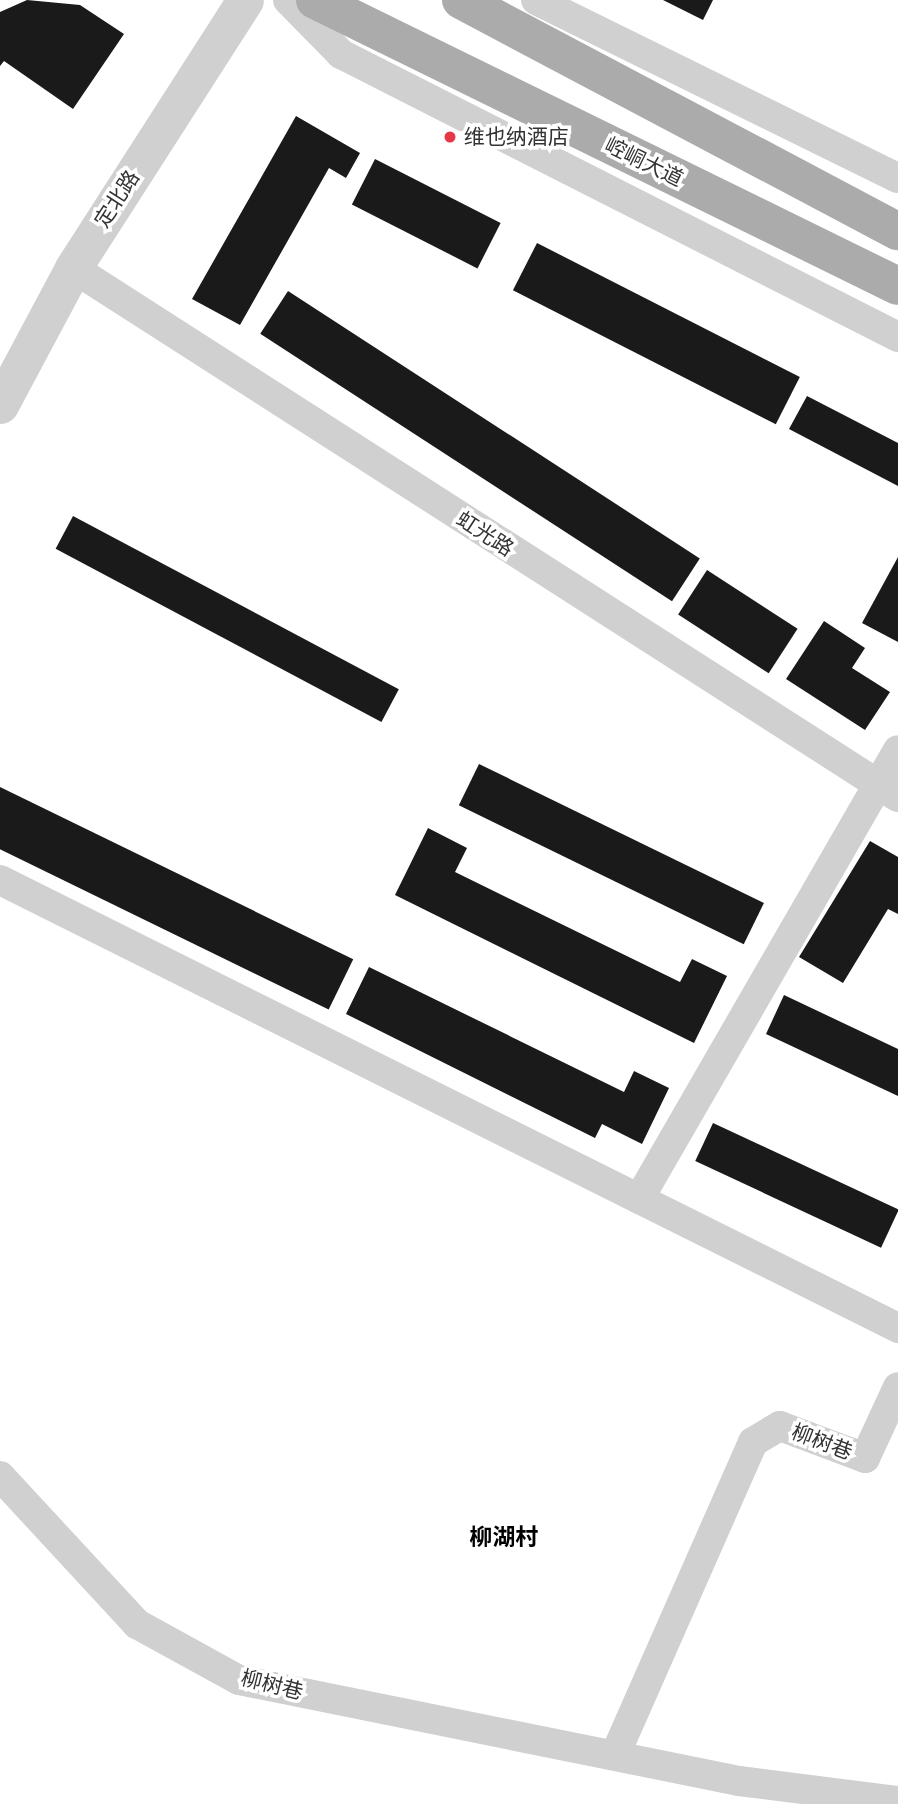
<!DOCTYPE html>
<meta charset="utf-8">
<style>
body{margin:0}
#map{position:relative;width:898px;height:1804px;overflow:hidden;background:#fff;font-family:Karla,"Noto Sans SC",sans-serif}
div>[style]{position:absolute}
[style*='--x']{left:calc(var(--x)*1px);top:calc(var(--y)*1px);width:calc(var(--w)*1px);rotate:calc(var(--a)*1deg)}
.building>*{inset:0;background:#1a1a1a;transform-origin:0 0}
.minor>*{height:30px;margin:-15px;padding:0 15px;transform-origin:15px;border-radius:15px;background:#d0d0d0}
.tertiary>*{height:37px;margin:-18.5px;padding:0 18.5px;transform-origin:18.5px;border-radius:18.5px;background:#d0d0d0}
.primary>*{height:38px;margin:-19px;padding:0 19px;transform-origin:19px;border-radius:19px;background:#ababab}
.dots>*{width:19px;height:19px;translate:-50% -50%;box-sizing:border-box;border:4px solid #fff;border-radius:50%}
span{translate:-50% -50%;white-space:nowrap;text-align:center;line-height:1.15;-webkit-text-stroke:7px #fff;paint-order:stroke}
.poi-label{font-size:21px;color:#333}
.left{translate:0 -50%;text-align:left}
.street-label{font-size:21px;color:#333}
.neighbourhood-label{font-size:23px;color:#000;font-weight:700}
</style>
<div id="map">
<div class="building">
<i style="clip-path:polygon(27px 0,80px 5px,124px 34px,73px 109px,4px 61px,0 66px,0 12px)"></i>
<i style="clip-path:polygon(663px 0,713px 0,703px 20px)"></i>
<i style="clip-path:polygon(296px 116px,360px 153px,346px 178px,329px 168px,240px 325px,192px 299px)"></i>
<i style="left:375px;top:159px;width:141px;height:51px;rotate:27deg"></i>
<i style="left:537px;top:243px;width:295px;height:53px;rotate:27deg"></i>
<i style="left:288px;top:291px;width:491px;height:51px;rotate:33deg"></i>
<i style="clip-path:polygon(807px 396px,898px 443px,898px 486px,789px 429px)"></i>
<i style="left:73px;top:516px;width:369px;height:37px;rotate:28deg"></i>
<i style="clip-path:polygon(898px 557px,898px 642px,862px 623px)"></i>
<i style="left:707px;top:570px;width:108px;height:53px;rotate:33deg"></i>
<i style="clip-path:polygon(824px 621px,865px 648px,852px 668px,890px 692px,865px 730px,786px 679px)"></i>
<i style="left:479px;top:764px;width:317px;height:46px;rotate:26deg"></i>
<i style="left:0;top:787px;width:393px;height:56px;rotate:26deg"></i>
<i style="clip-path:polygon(428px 828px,467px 848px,455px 872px,680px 982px,692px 959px,727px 976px,694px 1043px,395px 895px)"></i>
<i style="clip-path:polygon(870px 841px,898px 857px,898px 914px,888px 909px,843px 983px,799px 957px)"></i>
<i style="clip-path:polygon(369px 967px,624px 1092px,634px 1071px,669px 1088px,642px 1144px,602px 1124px,595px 1138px,346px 1014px)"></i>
<i style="clip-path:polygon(784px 995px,898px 1049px,898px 1096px,766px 1034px)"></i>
<i style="left:713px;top:1123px;width:205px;height:42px;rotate:25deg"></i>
</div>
<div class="minor">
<i style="--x:288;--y:0;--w:76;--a:45.5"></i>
<i style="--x:341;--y:54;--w:625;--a:26.93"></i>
<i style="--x:536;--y:0;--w:403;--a:26.2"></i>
<i style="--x:73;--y:268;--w:980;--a:32.67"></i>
<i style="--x:0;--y:880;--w:1004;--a:26.51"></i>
<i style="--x:639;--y:1199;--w:518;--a:-60.02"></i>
<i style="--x:0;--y:1476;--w:202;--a:47.2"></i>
<i style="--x:137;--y:1624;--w:116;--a:28.8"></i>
<i style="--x:239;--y:1680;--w:510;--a:11.42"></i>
<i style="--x:739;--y:1781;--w:160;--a:7.2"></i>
<i style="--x:615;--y:1755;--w:342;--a:-66.2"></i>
<i style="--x:753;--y:1442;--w:31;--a:-31"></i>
<i style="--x:780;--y:1426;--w:91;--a:20.6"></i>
<i style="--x:865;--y:1458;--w:78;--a:-65.1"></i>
</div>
<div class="tertiary">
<i style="--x:0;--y:405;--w:155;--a:-61.9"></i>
<i style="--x:73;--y:268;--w:318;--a:-57.3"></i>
</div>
<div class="primary">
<i style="--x:315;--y:0;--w:649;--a:26.13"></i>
<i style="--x:461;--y:0;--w:494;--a:27.9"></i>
</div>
<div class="dots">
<i style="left:450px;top:137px;background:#e63946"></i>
</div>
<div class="poi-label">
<span class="left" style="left:464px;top:137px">维也纳酒店</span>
</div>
<div class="street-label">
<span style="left:644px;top:162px;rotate:26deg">崆峒大道</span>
<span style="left:117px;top:199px;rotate:-57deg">定北路</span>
<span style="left:485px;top:534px;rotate:33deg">虹光路</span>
<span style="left:822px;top:1442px;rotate:21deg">柳树巷</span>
<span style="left:272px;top:1685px;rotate:14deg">柳树巷</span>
</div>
<div class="neighbourhood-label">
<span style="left:504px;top:1538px">柳湖村</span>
</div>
</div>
